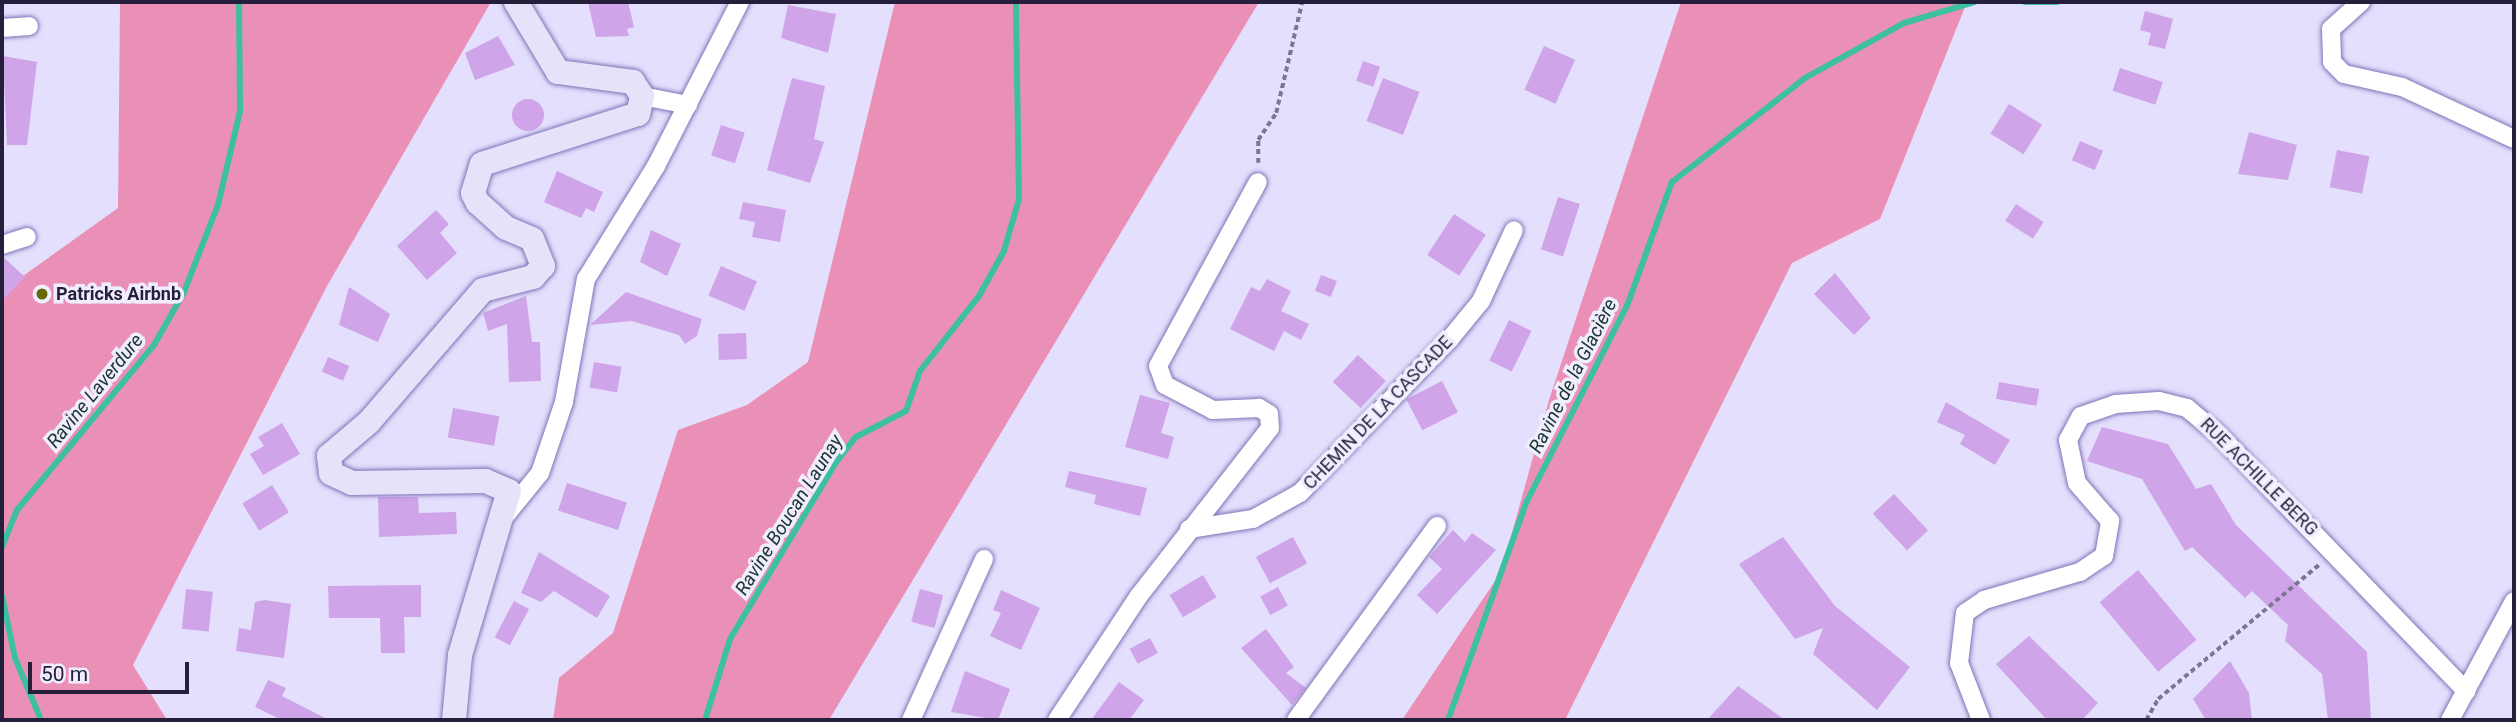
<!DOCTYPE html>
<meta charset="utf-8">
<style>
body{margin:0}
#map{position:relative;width:2516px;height:722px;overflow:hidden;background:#e4dffd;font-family:Roboto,sans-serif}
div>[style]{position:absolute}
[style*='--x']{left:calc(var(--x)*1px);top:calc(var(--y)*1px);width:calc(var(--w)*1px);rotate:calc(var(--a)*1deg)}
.green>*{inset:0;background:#ea90b7}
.stream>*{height:6px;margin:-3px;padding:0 3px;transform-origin:3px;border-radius:3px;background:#3dc0a0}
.building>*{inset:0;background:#cfa4e8;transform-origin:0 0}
.round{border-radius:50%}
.path>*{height:3.5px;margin-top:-1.75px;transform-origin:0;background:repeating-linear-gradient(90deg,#7c7693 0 5px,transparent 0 8.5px)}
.roads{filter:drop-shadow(0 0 2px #8273b8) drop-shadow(0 0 2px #8273b8)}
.minor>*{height:18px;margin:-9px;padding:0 9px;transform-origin:9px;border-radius:9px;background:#fff}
.secondary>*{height:24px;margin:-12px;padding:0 12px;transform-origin:12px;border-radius:12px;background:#e7e2fa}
.dots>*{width:19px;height:19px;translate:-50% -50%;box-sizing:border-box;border:4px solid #f0eefe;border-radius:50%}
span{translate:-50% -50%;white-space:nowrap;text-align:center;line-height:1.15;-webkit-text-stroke:7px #f0eefe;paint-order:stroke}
.poi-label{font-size:18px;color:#251f3b;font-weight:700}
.left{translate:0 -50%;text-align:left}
.street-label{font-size:18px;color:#251f3b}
.water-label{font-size:19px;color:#1a352d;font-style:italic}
.frame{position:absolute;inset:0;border:4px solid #251f3b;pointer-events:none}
.scale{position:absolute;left:28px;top:662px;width:161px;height:32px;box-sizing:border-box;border:4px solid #251f3b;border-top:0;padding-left:9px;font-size:21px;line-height:24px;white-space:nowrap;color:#251f3b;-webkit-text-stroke:5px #f0eefe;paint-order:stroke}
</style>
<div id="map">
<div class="green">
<i style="clip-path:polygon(120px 2px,491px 2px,327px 286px,133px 665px,167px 720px,2px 720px,2px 291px,118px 208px)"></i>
<i style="clip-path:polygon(895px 2px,1259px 2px,829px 720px,553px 720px,559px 678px,613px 633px,678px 430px,747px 405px,808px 362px)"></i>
<i style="clip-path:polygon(1681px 2px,1967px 2px,1880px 219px,1792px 263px,1565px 720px,1402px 720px,1501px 572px,1549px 400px)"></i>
</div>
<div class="stream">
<i style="--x:2025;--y:2;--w:32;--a:0"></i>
<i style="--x:2;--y:547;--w:40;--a:-68"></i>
<i style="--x:17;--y:510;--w:214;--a:-50.3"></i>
<i style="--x:154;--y:345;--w:61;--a:-60.5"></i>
<i style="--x:184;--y:292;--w:93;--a:-68.7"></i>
<i style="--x:218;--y:205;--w:97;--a:-76.8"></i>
<i style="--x:240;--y:111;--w:109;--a:-90.5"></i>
<i style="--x:2;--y:596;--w:63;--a:78.2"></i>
<i style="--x:15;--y:658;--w:67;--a:67.2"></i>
<i style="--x:705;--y:720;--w:85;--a:-72.8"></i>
<i style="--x:730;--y:639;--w:208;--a:-59"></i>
<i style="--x:837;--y:461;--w:31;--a:-52"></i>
<i style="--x:856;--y:437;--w:56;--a:-27.5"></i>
<i style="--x:906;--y:411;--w:42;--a:-70.7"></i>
<i style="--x:920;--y:371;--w:95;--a:-51.8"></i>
<i style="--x:979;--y:296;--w:51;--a:-60.9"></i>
<i style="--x:1004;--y:251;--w:54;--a:-73.9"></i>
<i style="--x:1019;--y:199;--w:197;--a:-90.9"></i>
<i style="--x:1448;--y:720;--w:233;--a:-70.2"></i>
<i style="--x:1527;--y:501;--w:219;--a:-62.9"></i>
<i style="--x:1627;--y:306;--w:132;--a:-70.1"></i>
<i style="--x:1672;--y:182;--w:169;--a:-38"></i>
<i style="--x:1805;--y:78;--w:113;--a:-29.1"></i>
<i style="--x:1904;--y:23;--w:74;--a:-16.5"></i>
</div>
<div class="building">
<i style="clip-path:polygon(588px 2px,628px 2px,634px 27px,627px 29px,629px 36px,596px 37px)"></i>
<i style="clip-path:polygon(788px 5px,836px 14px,828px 53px,781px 38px)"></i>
<i style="clip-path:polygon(2145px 11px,2173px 19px,2165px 49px,2148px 45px,2151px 33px,2140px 30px)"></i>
<i style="clip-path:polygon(498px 36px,515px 65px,475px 80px,465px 53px)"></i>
<i style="left:1544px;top:46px;width:34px;height:48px;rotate:24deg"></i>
<i style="clip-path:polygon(3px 56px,37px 62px,27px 145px,7px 145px)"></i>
<i style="left:1363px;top:61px;width:18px;height:21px;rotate:19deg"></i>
<i style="left:2120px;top:68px;width:45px;height:24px;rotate:18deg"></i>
<i style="clip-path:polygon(792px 78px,825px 86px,814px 139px,824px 142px,810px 183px,767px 170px)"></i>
<i style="left:1383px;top:78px;width:39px;height:46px;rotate:21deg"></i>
<i class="round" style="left:512px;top:99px;width:32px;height:32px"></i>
<i style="left:2009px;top:104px;width:39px;height:35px;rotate:32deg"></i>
<i style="left:721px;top:125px;width:25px;height:32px;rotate:18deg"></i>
<i style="clip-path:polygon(2249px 132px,2297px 145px,2288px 180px,2238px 174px)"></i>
<i style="left:2080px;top:141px;width:25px;height:21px;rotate:23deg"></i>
<i style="left:2337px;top:150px;width:33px;height:38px;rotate:11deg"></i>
<i style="clip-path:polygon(557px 171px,603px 192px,594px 212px,586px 208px,581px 218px,544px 202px)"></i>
<i style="left:1558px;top:197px;width:23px;height:55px;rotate:18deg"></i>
<i style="clip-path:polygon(743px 202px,786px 210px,780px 242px,752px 237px,755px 222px,739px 219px)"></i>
<i style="left:2016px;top:204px;width:33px;height:20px;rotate:33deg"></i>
<i style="clip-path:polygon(436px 210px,449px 224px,440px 233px,457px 253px,427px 280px,397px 246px)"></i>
<i style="left:1454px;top:214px;width:38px;height:49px;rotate:33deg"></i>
<i style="clip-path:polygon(651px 230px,681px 244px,667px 276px,640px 262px)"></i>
<i style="clip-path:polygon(2px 256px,25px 277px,2px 301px)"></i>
<i style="left:721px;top:266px;width:39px;height:32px;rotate:23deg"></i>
<i style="clip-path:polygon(1835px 273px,1871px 318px,1854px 335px,1814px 294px)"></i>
<i style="left:1321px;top:275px;width:17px;height:17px;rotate:21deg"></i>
<i style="clip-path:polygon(1267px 279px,1291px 291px,1281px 311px,1309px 324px,1301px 340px,1284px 331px,1274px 351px,1230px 329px,1251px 287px,1260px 291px)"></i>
<i style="clip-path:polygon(349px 287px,390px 314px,378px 342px,339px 325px)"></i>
<i style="clip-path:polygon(626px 292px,702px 319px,697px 336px,685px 344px,679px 335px,632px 321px,590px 325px)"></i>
<i style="clip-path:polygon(526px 296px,532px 342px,540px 342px,541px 381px,509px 382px,507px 324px,488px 331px,483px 313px)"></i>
<i style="left:1509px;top:320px;width:25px;height:45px;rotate:26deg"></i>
<i style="left:746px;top:333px;width:26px;height:28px;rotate:88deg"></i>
<i style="left:1358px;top:355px;width:38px;height:37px;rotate:43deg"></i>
<i style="left:328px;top:357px;width:23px;height:16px;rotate:23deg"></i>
<i style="left:594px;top:362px;width:28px;height:26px;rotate:10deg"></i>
<i style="left:1442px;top:381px;width:35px;height:40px;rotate:63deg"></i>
<i style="left:1999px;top:382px;width:41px;height:17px;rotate:10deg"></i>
<i style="clip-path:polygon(1140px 395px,1170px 403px,1161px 433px,1174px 437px,1168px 459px,1125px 447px)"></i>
<i style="clip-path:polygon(1946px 402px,2010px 440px,1995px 465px,1960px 444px,1965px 435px,1937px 422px)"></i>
<i style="left:453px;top:408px;width:47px;height:30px;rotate:10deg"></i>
<i style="clip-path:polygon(282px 423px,300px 454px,263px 475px,250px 454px,264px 446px,258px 437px)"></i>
<i style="clip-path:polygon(2102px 427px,2168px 444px,2196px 489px,2211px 484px,2236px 525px,2367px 652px,2371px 720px,2328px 720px,2322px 674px,2285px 641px,2288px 625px,2252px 591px,2245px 598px,2192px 547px,2185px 551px,2142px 479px,2087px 461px)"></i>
<i style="clip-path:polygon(1069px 471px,1147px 488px,1140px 516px,1094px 504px,1096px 495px,1065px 487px)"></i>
<i style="left:567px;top:483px;width:63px;height:29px;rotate:18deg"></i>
<i style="left:272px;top:485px;width:32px;height:35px;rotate:58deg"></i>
<i style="left:1894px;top:494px;width:50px;height:29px;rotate:47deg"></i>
<i style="clip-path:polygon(378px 497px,418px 497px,419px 513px,456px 512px,457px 534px,379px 537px)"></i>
<i style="clip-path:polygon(1453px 530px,1465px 542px,1472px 533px,1496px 550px,1437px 614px,1417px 595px,1442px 569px,1429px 557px)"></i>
<i style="left:1293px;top:537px;width:30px;height:42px;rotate:62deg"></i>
<i style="clip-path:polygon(1783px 537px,1835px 606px,1910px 667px,1877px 710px,1813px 654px,1823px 628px,1795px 639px,1739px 564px)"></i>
<i style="clip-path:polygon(539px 552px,610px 596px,597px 618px,554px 591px,541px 602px,521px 593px)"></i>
<i style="left:2138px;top:570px;width:91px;height:50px;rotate:50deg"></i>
<i style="left:1203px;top:575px;width:26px;height:39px;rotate:59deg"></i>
<i style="clip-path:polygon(421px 585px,421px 617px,404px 617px,405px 653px,381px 653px,380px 618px,329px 618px,328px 586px)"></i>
<i style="left:1278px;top:587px;width:21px;height:20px;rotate:62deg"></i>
<i style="left:186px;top:589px;width:27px;height:40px;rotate:6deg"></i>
<i style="left:920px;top:589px;width:24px;height:34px;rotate:15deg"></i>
<i style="clip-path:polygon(1001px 590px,1040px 608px,1021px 650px,990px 636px,1001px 613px,993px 610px)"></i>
<i style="clip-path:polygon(265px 600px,291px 604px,284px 658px,236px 651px,239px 628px,251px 630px,255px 602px)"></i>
<i style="left:514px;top:601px;width:17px;height:41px;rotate:28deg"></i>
<i style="clip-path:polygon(1266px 629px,1294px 667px,1286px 673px,1306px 688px,1292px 705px,1241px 648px)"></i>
<i style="clip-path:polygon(2029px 636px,2098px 703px,2082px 720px,2047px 720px,1996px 664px)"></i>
<i style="left:1150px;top:638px;width:17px;height:23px;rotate:62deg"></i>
<i style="clip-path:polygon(2230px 661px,2249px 693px,2252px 720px,2206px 720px,2193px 699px)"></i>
<i style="clip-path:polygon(965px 671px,1010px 689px,998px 720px,951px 712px)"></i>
<i style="clip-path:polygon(268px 680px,286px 688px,282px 696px,329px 720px,282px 720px,255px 707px)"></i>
<i style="clip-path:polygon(1119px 682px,1144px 700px,1129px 720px,1091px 720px)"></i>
<i style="clip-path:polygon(1738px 686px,1785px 720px,1707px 720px)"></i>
</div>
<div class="path">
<i style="--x:1258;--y:163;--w:23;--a:-90"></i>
<i style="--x:1258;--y:140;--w:32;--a:-56"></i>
<i style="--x:1276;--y:113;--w:114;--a:-76.8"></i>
<i style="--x:2146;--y:720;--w:24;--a:-60"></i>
<i style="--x:2158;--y:699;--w:209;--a:-39.8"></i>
</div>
<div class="roads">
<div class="minor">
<i style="--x:2361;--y:2;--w:40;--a:138"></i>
<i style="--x:2331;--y:29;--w:33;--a:88"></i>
<i style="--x:2332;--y:62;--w:17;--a:45"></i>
<i style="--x:2344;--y:74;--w:59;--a:12.6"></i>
<i style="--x:2402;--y:87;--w:123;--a:24.9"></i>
<i style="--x:2;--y:28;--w:27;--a:-4"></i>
<i style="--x:642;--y:96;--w:47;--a:11.1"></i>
<i style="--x:2;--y:245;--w:26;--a:-18"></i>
<i style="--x:505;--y:516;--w:55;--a:-50.9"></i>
<i style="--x:540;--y:473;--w:75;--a:-71.3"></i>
<i style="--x:564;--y:402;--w:125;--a:-79.9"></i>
<i style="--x:586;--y:279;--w:133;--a:-58.2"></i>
<i style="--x:656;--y:166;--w:184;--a:-62.9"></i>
<i style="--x:1189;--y:529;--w:65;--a:-8.9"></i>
<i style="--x:1253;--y:519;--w:54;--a:-29"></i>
<i style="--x:1300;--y:493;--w:214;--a:-45.8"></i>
<i style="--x:1449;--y:340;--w:50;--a:-50.6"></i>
<i style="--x:1481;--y:301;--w:78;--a:-65.1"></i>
<i style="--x:911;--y:720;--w:177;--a:-65.6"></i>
<i style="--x:1057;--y:720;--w:147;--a:-56.6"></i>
<i style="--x:1138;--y:597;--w:214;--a:-52"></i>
<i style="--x:1270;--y:428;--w:14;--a:-94"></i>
<i style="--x:1269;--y:414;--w:12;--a:-149"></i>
<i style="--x:1259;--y:408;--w:46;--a:177.5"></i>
<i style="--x:1213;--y:410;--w:54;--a:-152.5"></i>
<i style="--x:1165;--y:385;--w:20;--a:-110"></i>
<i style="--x:1158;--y:366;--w:209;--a:-61.5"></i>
<i style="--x:1296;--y:720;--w:240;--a:-54"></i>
<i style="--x:1981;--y:720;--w:61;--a:-111.1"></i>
<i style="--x:1959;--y:663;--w:50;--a:-83.2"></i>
<i style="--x:1965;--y:613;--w:23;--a:-34"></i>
<i style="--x:1984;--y:600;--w:100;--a:-16.3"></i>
<i style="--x:2080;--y:572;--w:29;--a:-34"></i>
<i style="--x:2104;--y:556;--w:36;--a:-80"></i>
<i style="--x:2110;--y:521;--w:50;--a:-131"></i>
<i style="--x:2077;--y:483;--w:44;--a:-101.8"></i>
<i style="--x:2068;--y:440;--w:27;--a:-62"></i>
<i style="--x:2081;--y:416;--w:36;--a:-19"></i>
<i style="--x:2115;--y:404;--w:44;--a:-3.9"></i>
<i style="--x:2159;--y:401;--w:29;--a:14"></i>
<i style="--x:2187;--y:408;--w:39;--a:40"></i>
<i style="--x:2217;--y:433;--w:359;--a:46"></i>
<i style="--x:2450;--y:720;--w:135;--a:-61.7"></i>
</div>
<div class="secondary">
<i style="--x:454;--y:720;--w:65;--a:-84.7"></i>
<i style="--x:460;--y:655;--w:171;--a:-73.4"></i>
<i style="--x:509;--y:491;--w:25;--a:-157"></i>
<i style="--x:486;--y:481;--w:134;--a:179.1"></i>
<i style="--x:352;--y:483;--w:23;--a:-155"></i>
<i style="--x:331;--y:473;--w:17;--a:-97"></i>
<i style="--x:329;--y:456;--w:52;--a:-40.4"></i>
<i style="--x:369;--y:422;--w:174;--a:-49.2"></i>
<i style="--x:483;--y:290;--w:52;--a:-14.6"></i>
<i style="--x:533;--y:277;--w:15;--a:-48"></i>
<i style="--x:543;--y:266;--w:29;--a:-112"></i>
<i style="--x:532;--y:239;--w:28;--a:-157"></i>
<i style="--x:506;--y:228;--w:38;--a:-138"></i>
<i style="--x:478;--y:203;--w:11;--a:-117"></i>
<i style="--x:473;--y:193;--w:30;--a:-73"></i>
<i style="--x:482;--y:164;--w:164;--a:-17.8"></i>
<i style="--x:638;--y:114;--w:18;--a:-77"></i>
<i style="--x:642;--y:96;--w:17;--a:-123"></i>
<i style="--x:633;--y:82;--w:76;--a:-172.4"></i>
<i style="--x:558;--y:72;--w:82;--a:-121"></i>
</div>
</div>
<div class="dots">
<i style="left:42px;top:294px;background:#636705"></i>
</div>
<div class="poi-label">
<span class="left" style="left:56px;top:294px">Patricks Airbnb</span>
</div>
<div class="street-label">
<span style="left:1378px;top:413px;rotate:-46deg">CHEMIN DE LA CASCADE</span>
<span style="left:2259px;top:477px;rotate:45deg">RUE ACHILLE BERG</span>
</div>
<div class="water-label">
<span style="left:1573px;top:376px;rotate:-63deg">Ravine de la Glacière</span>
<span style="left:95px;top:391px;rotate:-51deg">Ravine Laverdure</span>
<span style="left:789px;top:515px;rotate:-58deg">Ravine Boucan Launay</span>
</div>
<div class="frame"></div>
<div class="scale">50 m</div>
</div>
